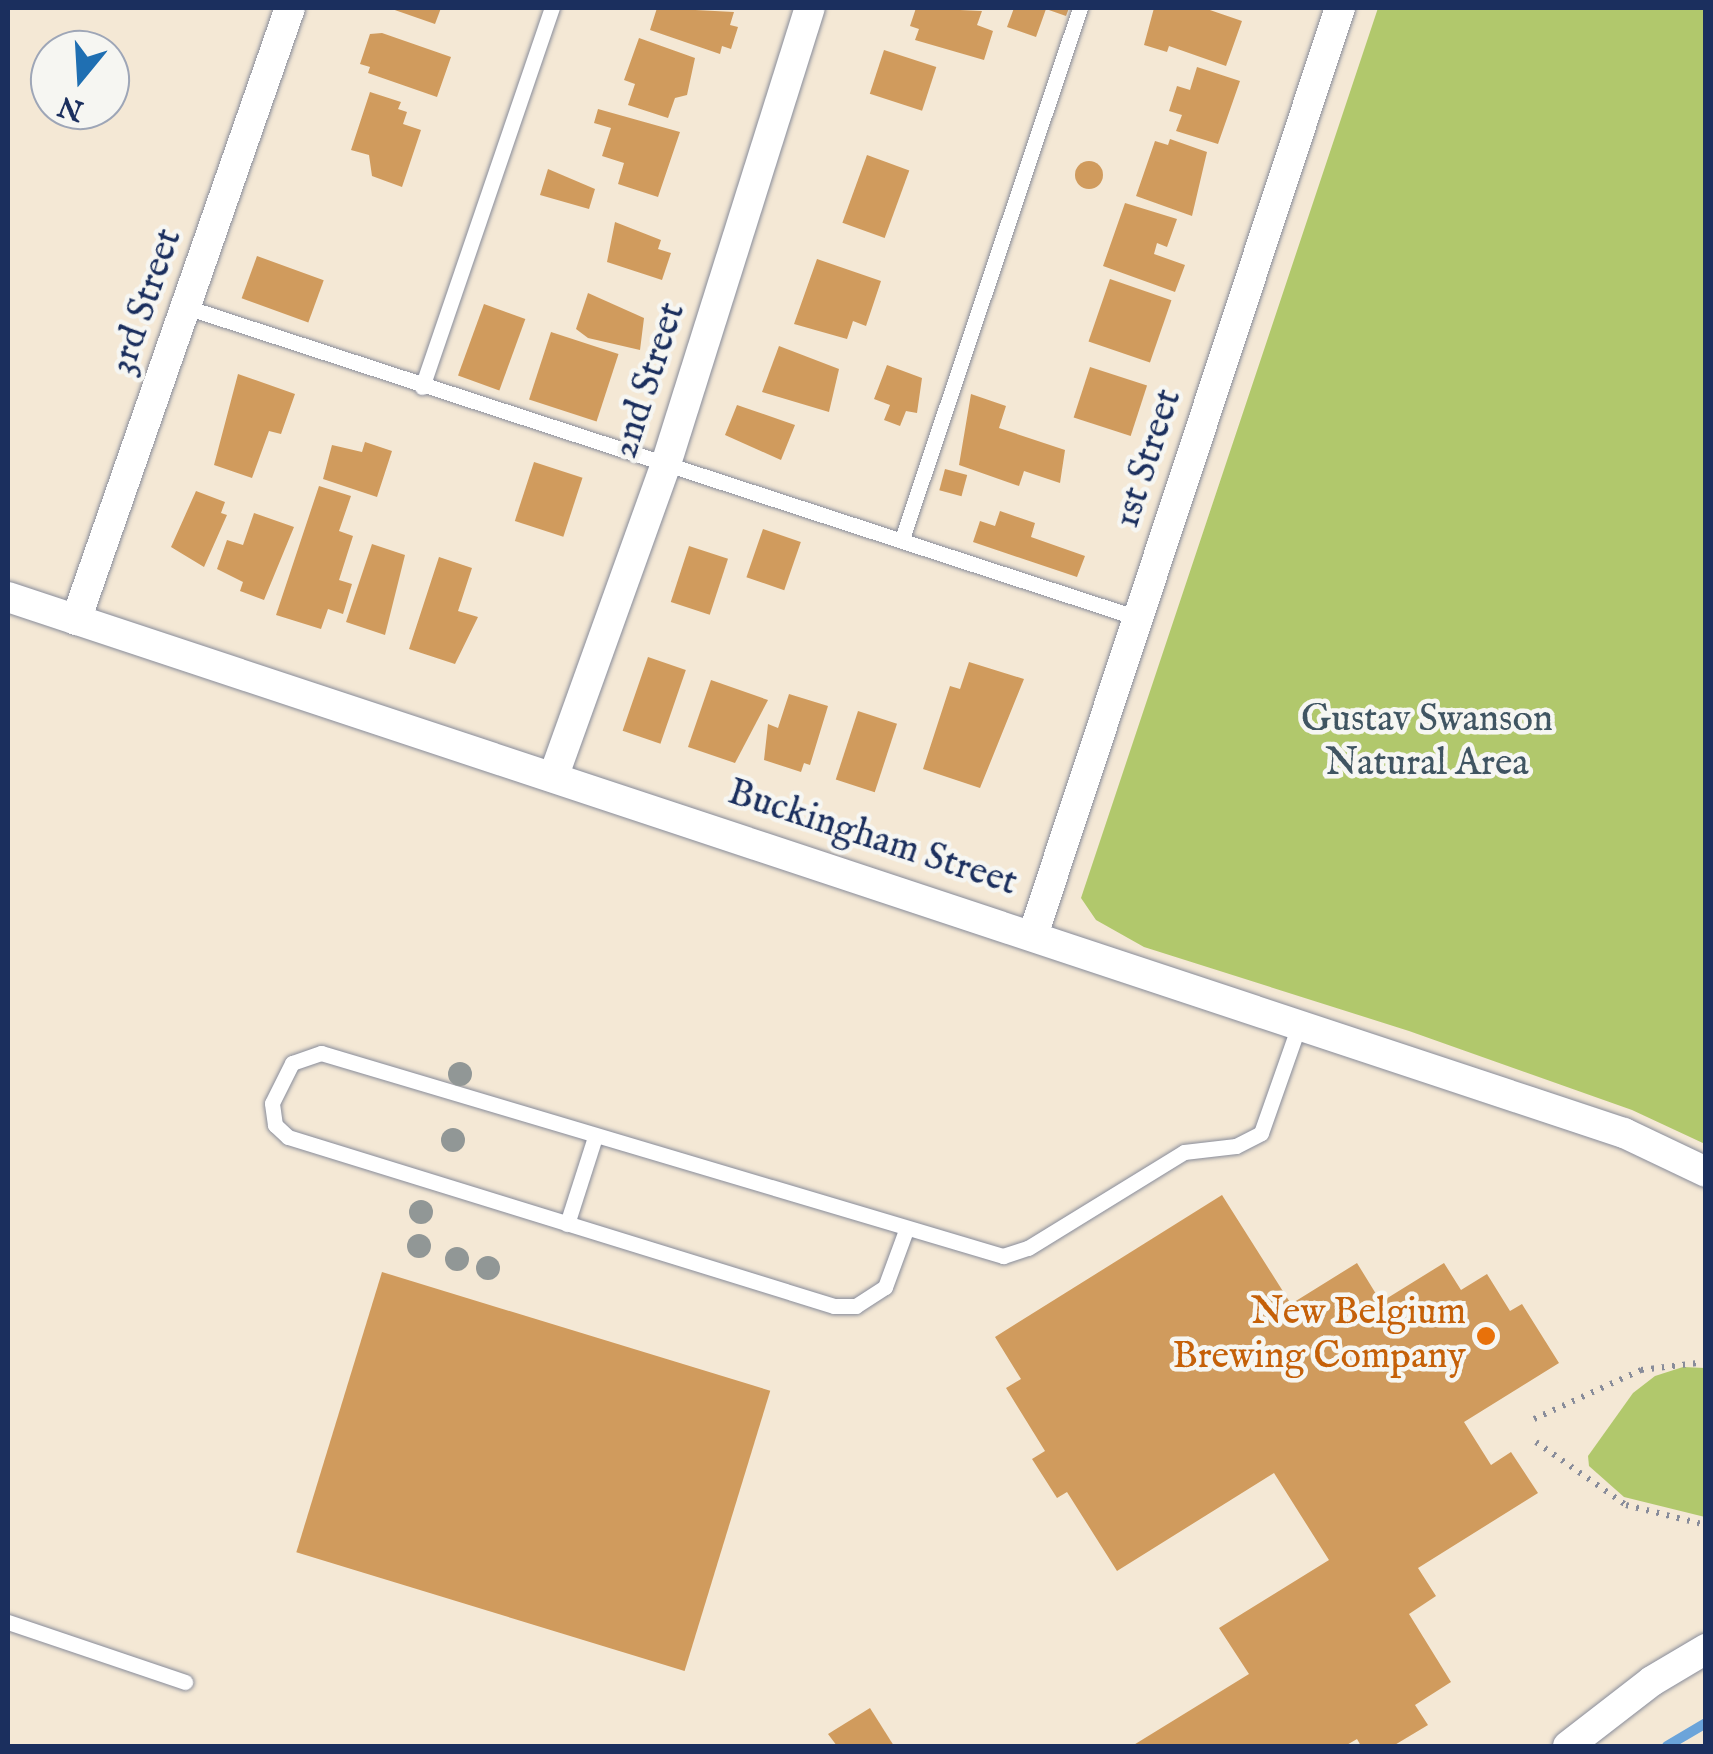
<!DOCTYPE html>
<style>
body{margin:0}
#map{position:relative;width:1713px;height:1754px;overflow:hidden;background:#f4e8d5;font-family:"IM FELL English",serif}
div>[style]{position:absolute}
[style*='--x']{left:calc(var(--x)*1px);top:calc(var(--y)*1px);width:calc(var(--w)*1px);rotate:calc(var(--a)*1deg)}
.green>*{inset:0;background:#b1c86c}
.stream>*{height:10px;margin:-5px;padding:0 5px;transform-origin:5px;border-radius:5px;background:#6ba4da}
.building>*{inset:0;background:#d09b5d;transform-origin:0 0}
.round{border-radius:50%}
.path>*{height:6px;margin-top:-3px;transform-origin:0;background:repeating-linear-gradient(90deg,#888c9a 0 2.5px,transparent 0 10.5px)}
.roads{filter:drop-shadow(0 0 2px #888c9a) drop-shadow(0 0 2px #888c9a)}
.lane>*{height:15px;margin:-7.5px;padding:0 7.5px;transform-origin:7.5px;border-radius:7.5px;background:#fff}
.street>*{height:30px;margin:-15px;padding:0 15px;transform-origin:15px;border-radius:15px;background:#fff}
.trees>*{width:24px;height:24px;margin:-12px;border-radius:50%;background:#919796}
.dots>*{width:28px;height:28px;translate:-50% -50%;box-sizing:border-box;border:5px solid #f6f6f2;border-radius:50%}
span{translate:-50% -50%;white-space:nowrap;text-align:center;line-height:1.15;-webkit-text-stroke:9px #f6f6f2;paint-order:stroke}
.street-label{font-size:38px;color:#1b2f5e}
.park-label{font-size:38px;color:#405562}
.food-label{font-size:38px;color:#c56008}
.right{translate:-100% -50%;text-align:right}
.frame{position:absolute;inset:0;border:10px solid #1b2f5e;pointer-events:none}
.north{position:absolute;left:30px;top:30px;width:100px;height:100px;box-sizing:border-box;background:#f6f6f2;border:2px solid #9ea6b7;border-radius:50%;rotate:198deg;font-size:28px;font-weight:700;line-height:40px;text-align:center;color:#1b2f5e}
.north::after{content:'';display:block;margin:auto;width:35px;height:45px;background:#1f6fb2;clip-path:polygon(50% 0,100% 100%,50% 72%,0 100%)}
</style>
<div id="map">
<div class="green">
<i style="clip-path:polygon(1378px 8px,1705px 8px,1705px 1144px,1632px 1110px,1409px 1031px,1144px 947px,1096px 920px,1081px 898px)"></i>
<i style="clip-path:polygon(1683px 1367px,1705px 1368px,1705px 1517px,1624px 1497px,1589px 1466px,1588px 1456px,1633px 1393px,1655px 1376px)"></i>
</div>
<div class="stream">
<i style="--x:1667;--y:1746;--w:45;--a:-30.5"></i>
</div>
<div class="building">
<i style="clip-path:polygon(389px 8px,441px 8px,435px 24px)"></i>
<i style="clip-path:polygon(657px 8px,734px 12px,730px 25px,738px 27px,731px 49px,722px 46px,720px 54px,650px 30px)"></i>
<i style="clip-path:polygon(916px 8px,982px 11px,977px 25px,993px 31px,984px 60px,915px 40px,919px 29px,910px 26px)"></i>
<i style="clip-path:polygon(1014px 8px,1069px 8px,1066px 16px,1046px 9px,1036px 37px,1007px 27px)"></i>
<i style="clip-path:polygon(1154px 8px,1204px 8px,1242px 21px,1226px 66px,1169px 46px,1167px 52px,1144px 45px)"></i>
<i style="clip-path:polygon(382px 33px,451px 57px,437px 97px,368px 73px,370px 67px,360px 64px,370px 34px)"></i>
<i style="clip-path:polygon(639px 38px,695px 58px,687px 95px,675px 98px,668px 118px,628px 105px,635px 84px,624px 80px)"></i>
<i style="left:884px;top:50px;width:55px;height:46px;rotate:18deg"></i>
<i style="clip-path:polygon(1197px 67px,1240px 81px,1218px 144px,1176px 131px,1182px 115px,1169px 111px,1177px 86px,1190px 90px)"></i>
<i style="clip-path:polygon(370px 92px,401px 102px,398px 109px,407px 112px,403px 124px,421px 130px,402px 187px,372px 176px,369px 155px,351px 150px)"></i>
<i style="clip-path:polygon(598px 109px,680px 132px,658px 197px,618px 184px,624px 163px,602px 156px,611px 128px,594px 123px)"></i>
<i style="clip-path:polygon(1170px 139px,1207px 152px,1192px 216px,1136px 196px,1155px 141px,1168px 145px)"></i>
<i style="left:867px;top:155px;width:45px;height:72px;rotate:20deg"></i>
<i class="round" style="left:1075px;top:161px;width:28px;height:28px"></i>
<i style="clip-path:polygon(548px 169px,595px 189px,589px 209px,540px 195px)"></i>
<i style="clip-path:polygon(1125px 203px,1177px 219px,1167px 247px,1157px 243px,1154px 254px,1185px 265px,1175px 292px,1103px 266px)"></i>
<i style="clip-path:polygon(615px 222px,661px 240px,658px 249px,671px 253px,662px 280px,607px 262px)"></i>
<i style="left:257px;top:256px;width:71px;height:45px;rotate:20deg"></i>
<i style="clip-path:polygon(817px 259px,881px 281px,866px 326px,853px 321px,847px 339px,794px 324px)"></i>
<i style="left:1110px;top:279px;width:65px;height:66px;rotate:19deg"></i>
<i style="clip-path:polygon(588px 293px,644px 318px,640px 350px,588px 338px,576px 329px)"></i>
<i style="left:484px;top:304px;width:44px;height:76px;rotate:20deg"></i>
<i style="left:551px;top:332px;width:71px;height:71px;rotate:18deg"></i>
<i style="clip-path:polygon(779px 346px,839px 369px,829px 412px,762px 392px)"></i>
<i style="clip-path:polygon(887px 365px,922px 378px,917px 413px,906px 411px,900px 426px,884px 420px,890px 405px,874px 399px)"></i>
<i style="left:1090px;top:367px;width:60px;height:53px;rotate:18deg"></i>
<i style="clip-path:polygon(238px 374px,295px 394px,281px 434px,269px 431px,252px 478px,214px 465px)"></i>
<i style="clip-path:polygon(971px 394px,1006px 406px,999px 428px,1065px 450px,1060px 483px,1024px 471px,1019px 486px,959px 465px)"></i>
<i style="clip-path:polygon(737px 405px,795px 425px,781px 460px,725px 435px)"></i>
<i style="clip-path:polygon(365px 442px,392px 451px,377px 497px,323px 479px,332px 445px,362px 452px)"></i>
<i style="left:534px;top:462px;width:51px;height:62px;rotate:18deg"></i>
<i style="left:945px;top:469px;width:23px;height:22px;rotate:15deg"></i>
<i style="clip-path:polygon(319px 486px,351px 496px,339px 531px,353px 536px,339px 580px,352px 584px,343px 614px,328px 609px,321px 629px,276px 615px)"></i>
<i style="clip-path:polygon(196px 491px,225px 502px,221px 513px,227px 515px,204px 567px,171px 547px)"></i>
<i style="clip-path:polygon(1000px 511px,1035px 523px,1031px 537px,1085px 556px,1077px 577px,973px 542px,980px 521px,995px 526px)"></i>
<i style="clip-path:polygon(254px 513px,294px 527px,264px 600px,240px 591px,243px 582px,217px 569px,227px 540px,243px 545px)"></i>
<i style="left:763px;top:529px;width:40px;height:51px;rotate:19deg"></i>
<i style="clip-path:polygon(372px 544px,405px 555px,385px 635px,346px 622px)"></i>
<i style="left:689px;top:546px;width:41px;height:59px;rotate:18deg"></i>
<i style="clip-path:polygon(439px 557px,472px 568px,458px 611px,478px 617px,455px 664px,409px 649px)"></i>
<i style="left:648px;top:657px;width:40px;height:78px;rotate:19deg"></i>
<i style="clip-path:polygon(969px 662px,1024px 679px,980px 788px,923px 769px,950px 686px,960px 689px)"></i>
<i style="clip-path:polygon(711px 680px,768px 700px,735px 763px,688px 747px)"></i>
<i style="clip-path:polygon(789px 694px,828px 706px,810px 765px,804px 763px,801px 772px,764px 760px,768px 724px,778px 728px)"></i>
<i style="left:858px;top:711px;width:41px;height:72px;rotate:18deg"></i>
<i style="clip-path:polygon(1222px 1195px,1291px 1304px,1357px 1263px,1381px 1302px,1444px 1263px,1461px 1290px,1487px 1274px,1510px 1311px,1522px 1304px,1559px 1363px,1464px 1422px,1491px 1465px,1511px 1452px,1538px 1493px,1418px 1568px,1436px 1596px,1409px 1614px,1451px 1682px,1415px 1705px,1428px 1725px,1393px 1746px,1361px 1746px,1357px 1739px,1345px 1746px,1132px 1746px,1249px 1674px,1219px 1628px,1329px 1560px,1274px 1473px,1117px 1571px,1067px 1492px,1057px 1498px,1032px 1459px,1045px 1451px,1006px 1388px,1021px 1379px,995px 1337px)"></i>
<i style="left:382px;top:1272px;width:406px;height:293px;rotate:17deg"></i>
<i style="clip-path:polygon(870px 1708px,894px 1746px,837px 1746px,828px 1734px)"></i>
</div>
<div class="path">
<i style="--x:1534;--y:1419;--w:118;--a:-24.6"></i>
<i style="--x:1641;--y:1370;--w:65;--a:-7"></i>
<i style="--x:1536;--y:1442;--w:110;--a:35"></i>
<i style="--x:1626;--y:1505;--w:82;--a:14"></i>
</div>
<div class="roads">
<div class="lane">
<i style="--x:189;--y:308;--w:998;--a:18.09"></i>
<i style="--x:422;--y:387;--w:401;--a:-71.1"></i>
<i style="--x:902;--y:539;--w:560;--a:-71.47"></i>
<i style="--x:567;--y:1224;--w:91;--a:-72.2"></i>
<i style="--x:906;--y:1230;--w:61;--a:110.2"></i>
<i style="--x:885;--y:1287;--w:35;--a:147"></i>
<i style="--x:856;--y:1306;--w:22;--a:180"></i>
<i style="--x:834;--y:1306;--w:572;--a:-162.8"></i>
<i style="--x:288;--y:1137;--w:18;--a:-137"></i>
<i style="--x:275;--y:1125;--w:22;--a:-98"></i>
<i style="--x:272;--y:1103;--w:45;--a:-63.4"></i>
<i style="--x:292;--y:1063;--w:31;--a:-19"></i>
<i style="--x:321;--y:1053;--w:712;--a:16.58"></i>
<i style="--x:1003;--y:1256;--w:26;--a:-18"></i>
<i style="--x:1028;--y:1248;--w:183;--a:-31.6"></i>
<i style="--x:1184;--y:1152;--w:52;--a:-6.6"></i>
<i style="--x:1236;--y:1146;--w:28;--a:-27"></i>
<i style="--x:1261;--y:1133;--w:114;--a:-70.6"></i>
<i style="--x:8;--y:1622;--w:187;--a:18.7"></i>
</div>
<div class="street">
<i style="--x:8;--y:597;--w:1703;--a:18.35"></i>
<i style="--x:1624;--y:1133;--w:91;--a:25.4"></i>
<i style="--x:76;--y:620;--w:648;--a:-70.73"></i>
<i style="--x:554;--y:775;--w:331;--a:-70.2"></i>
<i style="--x:666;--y:464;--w:478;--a:-72.5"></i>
<i style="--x:1033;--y:935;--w:977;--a:-71.68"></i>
<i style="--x:1568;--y:1746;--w:106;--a:-37.7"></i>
<i style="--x:1652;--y:1681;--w:63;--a:-30.7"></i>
</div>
</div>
<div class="trees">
<i style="left:460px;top:1074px"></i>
<i style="left:453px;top:1140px"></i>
<i style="left:421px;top:1212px"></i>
<i style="left:419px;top:1246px"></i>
<i style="left:457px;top:1259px"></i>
<i style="left:488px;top:1268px"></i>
</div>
<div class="dots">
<i style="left:1486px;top:1336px;background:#e8710a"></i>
</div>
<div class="street-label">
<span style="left:147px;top:302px;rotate:-71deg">3rd Street</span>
<span style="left:650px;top:381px;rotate:-72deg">2nd Street</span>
<span style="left:1149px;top:459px;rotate:-72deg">1st Street</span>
<span style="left:872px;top:839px;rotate:18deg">Buckingham Street</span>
</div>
<div class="park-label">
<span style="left:1427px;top:743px">Gustav Swanson<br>Natural Area</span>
</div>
<div class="food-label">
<span class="right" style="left:1466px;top:1336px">New Belgium<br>Brewing Company</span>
</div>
<div class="frame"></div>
<div class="north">N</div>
</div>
